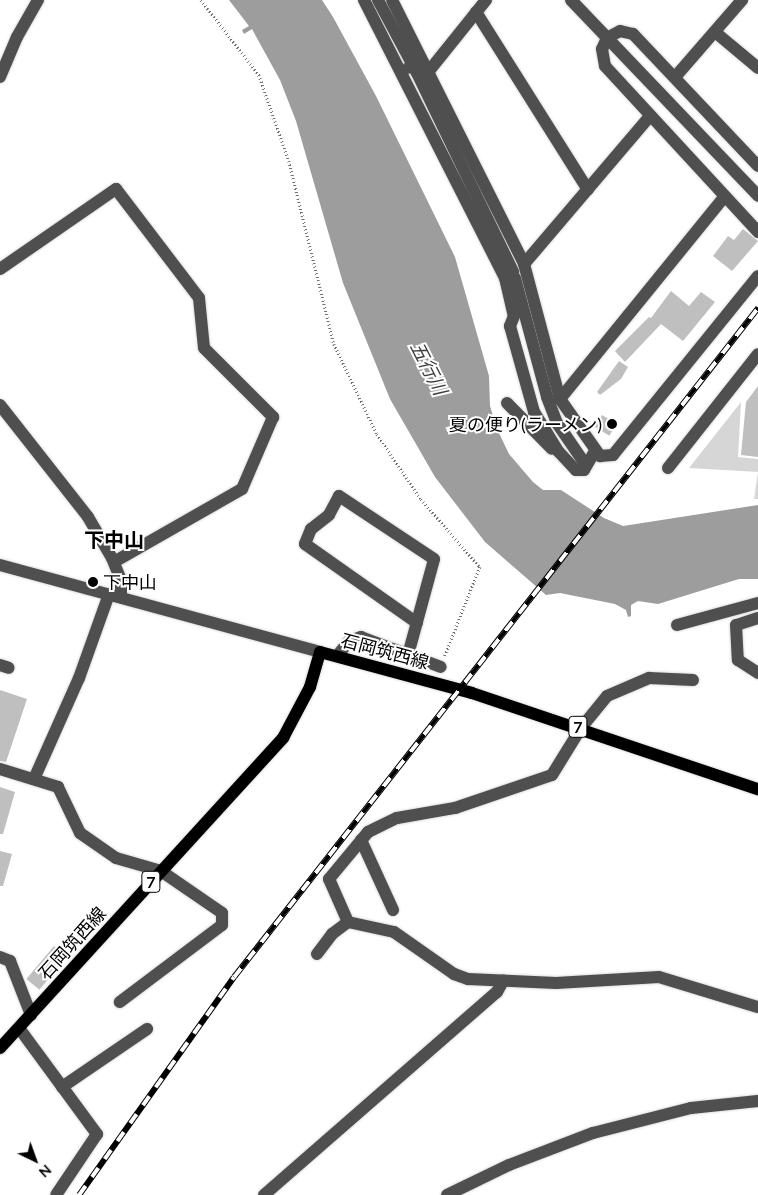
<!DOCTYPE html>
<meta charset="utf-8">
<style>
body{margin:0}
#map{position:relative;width:758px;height:1195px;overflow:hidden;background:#fff;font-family:Lato,"Noto Sans JP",sans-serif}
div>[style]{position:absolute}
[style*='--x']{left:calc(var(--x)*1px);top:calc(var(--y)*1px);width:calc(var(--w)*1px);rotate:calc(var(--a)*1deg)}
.green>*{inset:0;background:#d6d6d6}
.water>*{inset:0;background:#9d9d9d}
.building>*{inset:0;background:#bfbfbf;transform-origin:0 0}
.path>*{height:2.5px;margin-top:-1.25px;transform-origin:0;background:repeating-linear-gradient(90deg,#717171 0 1px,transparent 0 3.5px)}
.roads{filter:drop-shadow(0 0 1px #dbdbdb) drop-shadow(0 0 1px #dbdbdb)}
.minor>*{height:12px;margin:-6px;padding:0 6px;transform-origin:6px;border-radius:6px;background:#4f4f4f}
.major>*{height:12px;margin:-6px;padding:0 6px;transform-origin:6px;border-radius:6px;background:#000}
.rail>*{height:5.5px;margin-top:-2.75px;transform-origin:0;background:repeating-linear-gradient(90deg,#fff 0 11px,#000 0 22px);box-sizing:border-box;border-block:1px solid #000}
.minor-bridge>*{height:12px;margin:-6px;padding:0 6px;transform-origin:6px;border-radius:6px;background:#4f4f4f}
.dots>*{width:14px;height:14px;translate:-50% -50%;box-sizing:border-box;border:2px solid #fff;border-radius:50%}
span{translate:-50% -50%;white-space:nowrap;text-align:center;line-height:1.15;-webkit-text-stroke:4px #fff;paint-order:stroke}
.shield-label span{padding:1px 4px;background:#fff;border:1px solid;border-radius:4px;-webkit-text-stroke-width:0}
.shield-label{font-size:16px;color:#000;font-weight:700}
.poi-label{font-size:18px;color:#000}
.right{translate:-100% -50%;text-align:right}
.left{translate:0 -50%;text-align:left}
.street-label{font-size:18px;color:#000}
.water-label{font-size:19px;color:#3e3e3e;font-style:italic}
.quarter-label{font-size:20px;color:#000;font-weight:700}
.north{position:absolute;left:10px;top:1135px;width:50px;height:50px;-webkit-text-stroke:4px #fff;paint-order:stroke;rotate:138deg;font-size:14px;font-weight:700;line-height:20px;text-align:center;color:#000}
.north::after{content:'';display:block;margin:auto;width:18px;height:22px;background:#000;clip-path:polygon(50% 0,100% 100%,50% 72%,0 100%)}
</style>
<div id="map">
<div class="green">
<i style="clip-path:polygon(741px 402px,738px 457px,758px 459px,758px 499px,754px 499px,758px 472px,689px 468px)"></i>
</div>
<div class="water">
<i style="clip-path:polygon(229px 0,322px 0,333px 17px,376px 96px,455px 257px,489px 376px,490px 406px,497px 429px,509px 454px,533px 482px,543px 490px,561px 490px,604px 518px,623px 526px,758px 505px,758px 579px,739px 579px,658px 604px,638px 601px,631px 605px,631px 616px,628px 617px,626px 610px,615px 604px,560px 593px,546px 595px,485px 542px,435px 477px,390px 399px,343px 283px,296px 121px,280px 80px,252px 29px,244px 34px,242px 30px,249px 26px)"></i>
</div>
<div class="building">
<i style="clip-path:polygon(743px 229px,758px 241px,732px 271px,713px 256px,728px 236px,734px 240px)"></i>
<i style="clip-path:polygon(671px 291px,689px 306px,701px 292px,715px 302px,683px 341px,661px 324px,625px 362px,615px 351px,649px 317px,651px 318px)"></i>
<i style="clip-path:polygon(619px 361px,628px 367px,621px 379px,600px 395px,597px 392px)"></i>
<i style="clip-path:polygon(758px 386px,758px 457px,741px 455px,746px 402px)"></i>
<i style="left:602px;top:415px;width:17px;height:14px;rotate:31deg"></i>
<i style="clip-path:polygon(0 690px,27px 699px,6px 762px,0 761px)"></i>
<i style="clip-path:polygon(0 787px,15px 792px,3px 834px,0 834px)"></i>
<i style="clip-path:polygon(0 851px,12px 854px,3px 886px,0 886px)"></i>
<i style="left:54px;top:946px;width:17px;height:43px;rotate:40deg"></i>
</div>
<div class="path">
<i style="--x:201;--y:0;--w:95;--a:52.3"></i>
<i style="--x:259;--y:75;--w:91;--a:70.8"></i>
<i style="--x:289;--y:161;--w:188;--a:76.2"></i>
<i style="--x:334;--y:344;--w:100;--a:64.5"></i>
<i style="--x:377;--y:434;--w:78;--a:55.9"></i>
<i style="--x:421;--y:499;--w:90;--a:49.1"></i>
<i style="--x:480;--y:567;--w:96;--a:111.5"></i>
</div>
<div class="roads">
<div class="minor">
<i style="--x:364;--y:0;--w:312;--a:63.1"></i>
<i style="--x:505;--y:278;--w:39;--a:77"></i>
<i style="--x:514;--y:316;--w:11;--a:112"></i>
<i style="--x:510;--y:326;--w:89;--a:74.4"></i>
<i style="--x:534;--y:412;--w:46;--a:58.4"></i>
<i style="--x:558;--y:451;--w:26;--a:47"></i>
<i style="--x:576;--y:470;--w:8;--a:0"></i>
<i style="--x:584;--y:470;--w:22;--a:-60"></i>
<i style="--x:378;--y:0;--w:83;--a:61.9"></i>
<i style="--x:417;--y:73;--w:221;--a:64.2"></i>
<i style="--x:392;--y:0;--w:295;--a:63.4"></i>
<i style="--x:524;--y:264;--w:140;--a:75.1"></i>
<i style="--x:560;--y:399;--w:70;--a:54.9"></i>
<i style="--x:600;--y:456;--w:13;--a:-4"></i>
<i style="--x:613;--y:455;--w:230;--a:-51"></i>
<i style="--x:571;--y:0;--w:271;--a:46.3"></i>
<i style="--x:476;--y:12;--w:210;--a:57.8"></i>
<i style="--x:715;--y:32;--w:56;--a:39.9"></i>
<i style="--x:429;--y:71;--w:91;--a:-51.2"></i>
<i style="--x:676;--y:76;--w:101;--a:-49"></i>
<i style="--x:0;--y:77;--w:43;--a:-67"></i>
<i style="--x:17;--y:37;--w:43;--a:-60.4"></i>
<i style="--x:758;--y:166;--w:182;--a:-133.4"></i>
<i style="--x:633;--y:34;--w:13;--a:-167"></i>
<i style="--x:620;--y:31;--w:15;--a:152"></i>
<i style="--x:607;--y:38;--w:12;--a:114"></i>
<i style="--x:602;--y:49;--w:17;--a:80"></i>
<i style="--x:605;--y:66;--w:226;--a:47.3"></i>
<i style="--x:524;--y:264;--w:193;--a:-49.6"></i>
<i style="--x:0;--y:269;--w:141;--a:-34.6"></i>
<i style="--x:116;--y:189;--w:137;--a:52.7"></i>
<i style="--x:199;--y:298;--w:50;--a:84.3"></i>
<i style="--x:204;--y:348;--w:98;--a:45"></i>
<i style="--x:273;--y:417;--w:78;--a:113.3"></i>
<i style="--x:242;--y:489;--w:147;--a:150.3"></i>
<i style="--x:515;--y:278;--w:123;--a:74.9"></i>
<i style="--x:547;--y:397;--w:28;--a:69"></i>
<i style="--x:557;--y:423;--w:46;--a:55.6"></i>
<i style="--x:560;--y:399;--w:260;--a:-50.9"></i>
<i style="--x:507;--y:403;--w:64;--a:45.6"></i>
<i style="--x:0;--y:405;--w:142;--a:51.8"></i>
<i style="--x:88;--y:517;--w:48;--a:59.7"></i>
<i style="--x:112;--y:558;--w:24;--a:68"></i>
<i style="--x:121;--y:580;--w:17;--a:90"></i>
<i style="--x:668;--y:468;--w:145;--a:-51.7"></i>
<i style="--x:0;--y:565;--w:332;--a:15.2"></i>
<i style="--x:758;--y:618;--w:23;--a:162"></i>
<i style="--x:736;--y:625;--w:35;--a:87"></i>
<i style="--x:738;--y:660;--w:24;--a:33"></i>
<i style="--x:677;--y:625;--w:84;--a:-15.2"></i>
<i style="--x:408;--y:655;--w:99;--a:-74.8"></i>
<i style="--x:434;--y:559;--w:114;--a:-146.4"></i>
<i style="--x:339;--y:496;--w:21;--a:118"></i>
<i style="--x:329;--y:515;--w:23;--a:142"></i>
<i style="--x:311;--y:529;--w:16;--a:112"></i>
<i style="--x:305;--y:544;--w:137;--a:35.2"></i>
<i style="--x:337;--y:656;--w:19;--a:-51"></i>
<i style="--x:349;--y:641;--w:13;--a:-18"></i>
<i style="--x:361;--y:637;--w:85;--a:20.6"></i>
<i style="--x:0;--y:665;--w:9;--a:18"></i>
<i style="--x:0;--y:769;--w:61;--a:17.2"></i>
<i style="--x:58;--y:787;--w:51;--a:64.4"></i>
<i style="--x:80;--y:833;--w:44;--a:34.8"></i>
<i style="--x:116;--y:858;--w:47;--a:16.1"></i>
<i style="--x:161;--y:871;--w:74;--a:34.5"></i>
<i style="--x:222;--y:913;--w:12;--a:90"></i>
<i style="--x:222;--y:925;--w:128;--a:143"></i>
<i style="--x:34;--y:779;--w:111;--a:-66"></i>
<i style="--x:79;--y:678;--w:89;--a:-70.3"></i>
<i style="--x:361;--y:840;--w:77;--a:65.4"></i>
<i style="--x:348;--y:922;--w:47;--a:-113.8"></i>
<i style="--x:329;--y:879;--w:61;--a:-50.3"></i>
<i style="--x:368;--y:832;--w:32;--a:-26"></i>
<i style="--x:397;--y:818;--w:59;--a:-9.8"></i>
<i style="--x:455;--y:808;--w:102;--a:-18.8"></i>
<i style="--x:552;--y:775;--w:55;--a:-58.3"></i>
<i style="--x:581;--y:728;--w:41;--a:-50.9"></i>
<i style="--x:607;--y:696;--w:46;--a:-23.2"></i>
<i style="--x:649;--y:678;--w:44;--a:2.6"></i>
<i style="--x:317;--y:954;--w:25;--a:-53"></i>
<i style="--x:332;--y:934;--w:20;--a:-37"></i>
<i style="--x:348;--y:922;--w:47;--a:12.3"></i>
<i style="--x:394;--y:932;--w:73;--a:35"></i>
<i style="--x:454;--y:974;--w:15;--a:20"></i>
<i style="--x:468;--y:979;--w:88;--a:2.6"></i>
<i style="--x:556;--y:983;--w:103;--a:-3.3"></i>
<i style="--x:659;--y:977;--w:103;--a:16.9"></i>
<i style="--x:0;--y:957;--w:11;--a:22"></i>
<i style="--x:10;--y:961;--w:58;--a:68.7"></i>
<i style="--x:19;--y:1028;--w:132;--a:53.7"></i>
<i style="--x:97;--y:1134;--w:73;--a:123.9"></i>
<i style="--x:62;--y:1087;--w:103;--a:-34.3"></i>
<i style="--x:264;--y:1195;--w:309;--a:-41.1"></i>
<i style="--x:497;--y:992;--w:13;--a:-61"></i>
<i style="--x:447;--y:1195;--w:69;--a:-25.8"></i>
<i style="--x:509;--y:1165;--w:90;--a:-20.9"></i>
<i style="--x:593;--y:1133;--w:101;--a:-14.3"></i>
<i style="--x:691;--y:1108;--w:67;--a:-6"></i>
</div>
<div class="major">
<i style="--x:0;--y:1048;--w:420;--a:-47.6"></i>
<i style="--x:283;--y:738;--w:58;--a:-62.1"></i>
<i style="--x:310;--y:687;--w:36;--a:-74"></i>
<i style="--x:320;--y:652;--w:157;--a:15.1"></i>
<i style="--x:472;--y:693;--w:302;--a:18.6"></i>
</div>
</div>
<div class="rail">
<i style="--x:79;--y:1195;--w:267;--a:-54.6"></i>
<i style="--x:234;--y:977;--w:850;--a:-51.93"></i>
</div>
<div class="minor-bridge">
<i style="--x:408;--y:68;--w:12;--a:-31"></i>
</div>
<div class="dots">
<i style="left:612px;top:424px;background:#000"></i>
<i style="left:93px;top:582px;background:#000"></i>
</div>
<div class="shield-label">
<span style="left:578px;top:727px">7</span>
<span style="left:151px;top:882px">7</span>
</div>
<div class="poi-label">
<span class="right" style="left:602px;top:424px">夏の便り(ラーメン)</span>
<span class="left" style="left:103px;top:582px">下中山</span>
</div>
<div class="street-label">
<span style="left:385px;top:651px;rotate:15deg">石岡筑西線</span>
<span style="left:72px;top:943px;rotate:-48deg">石岡筑西線</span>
</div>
<div class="water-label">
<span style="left:429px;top:368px;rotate:63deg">五行川</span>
</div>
<div class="quarter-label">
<span style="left:114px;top:539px">下中山</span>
</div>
<div class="north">N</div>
</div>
